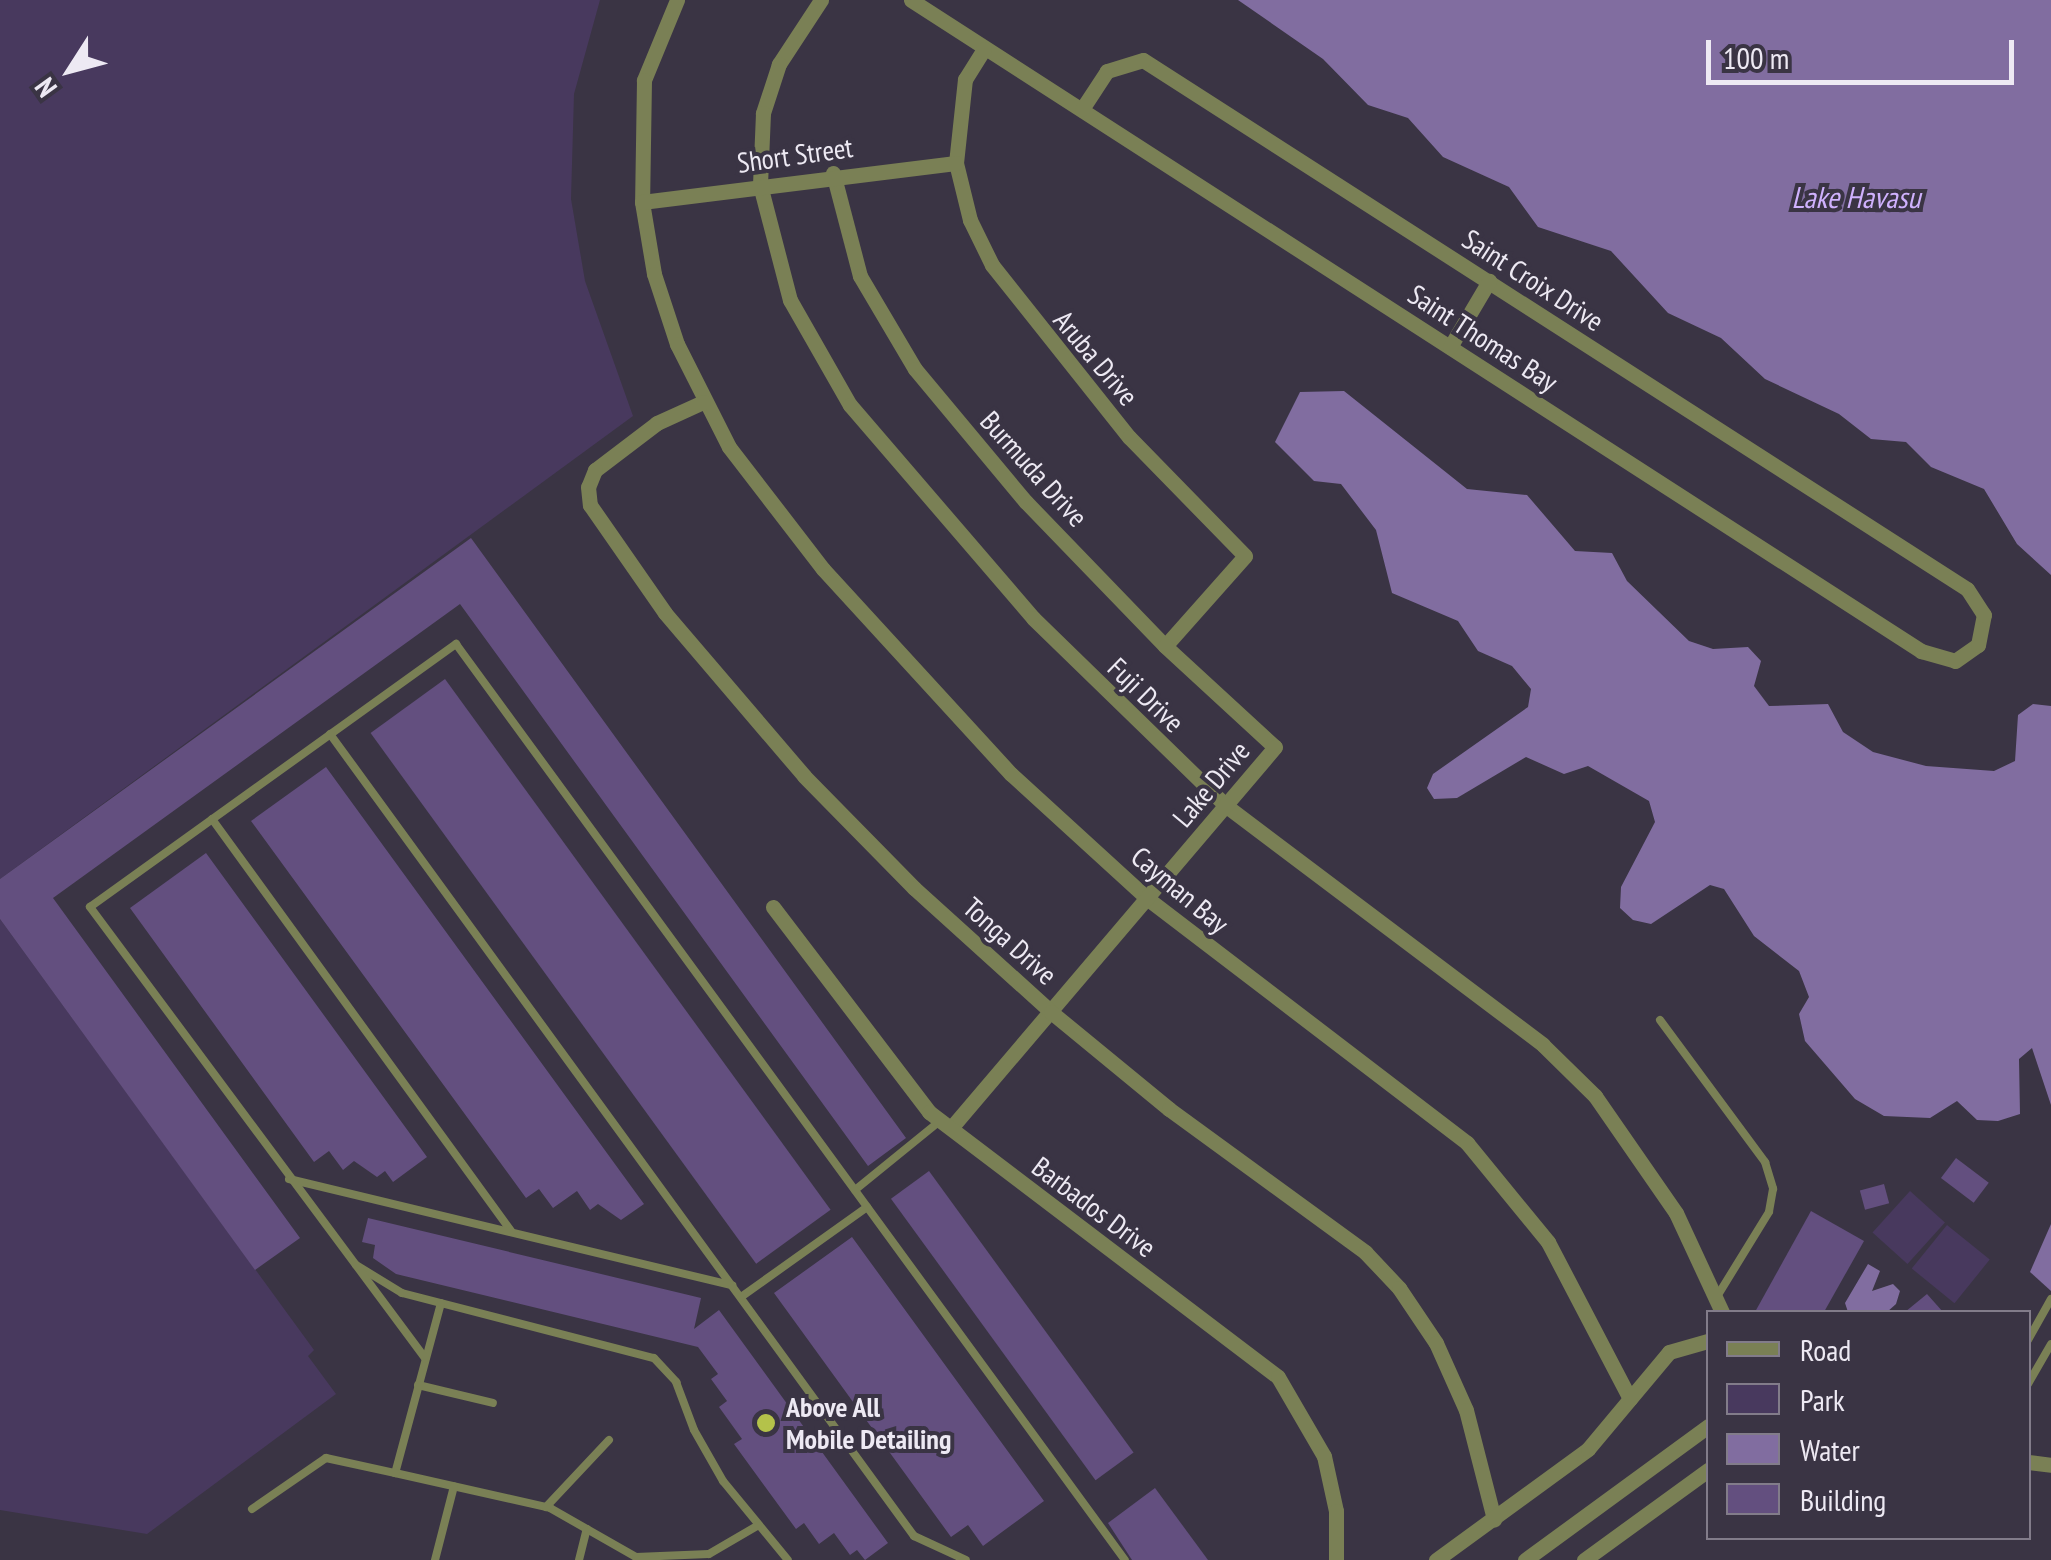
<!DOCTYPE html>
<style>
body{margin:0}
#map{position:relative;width:2051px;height:1560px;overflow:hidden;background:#3a3444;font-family:"PT Sans Narrow",sans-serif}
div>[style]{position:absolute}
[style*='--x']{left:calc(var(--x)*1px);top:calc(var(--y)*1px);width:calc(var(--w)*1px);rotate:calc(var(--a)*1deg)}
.green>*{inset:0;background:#48395e;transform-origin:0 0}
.water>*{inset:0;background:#816da0}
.building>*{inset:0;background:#634f7f;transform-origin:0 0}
.lane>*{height:8px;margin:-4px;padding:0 4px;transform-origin:4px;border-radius:4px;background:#7a8055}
.street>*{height:15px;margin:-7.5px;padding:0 7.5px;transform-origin:7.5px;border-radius:7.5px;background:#7a8055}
.dots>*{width:28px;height:28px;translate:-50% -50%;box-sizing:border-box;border:5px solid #3a3444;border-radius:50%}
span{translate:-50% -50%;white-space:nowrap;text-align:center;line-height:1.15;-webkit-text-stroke:8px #3a3444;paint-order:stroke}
.street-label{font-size:28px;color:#ede9f3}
.poi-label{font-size:28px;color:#ede9f3;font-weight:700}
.left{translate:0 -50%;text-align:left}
.water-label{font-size:30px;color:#cfb1fd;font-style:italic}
.legend{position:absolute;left:1706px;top:1310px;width:325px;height:230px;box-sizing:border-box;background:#3a3444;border:2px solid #827c8a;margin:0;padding:12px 18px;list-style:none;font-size:30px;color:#ede9f3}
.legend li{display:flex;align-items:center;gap:20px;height:50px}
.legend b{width:50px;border:2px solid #827c8a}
.north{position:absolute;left:20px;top:20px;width:100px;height:100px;-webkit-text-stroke:8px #3a3444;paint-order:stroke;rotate:234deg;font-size:28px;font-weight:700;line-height:40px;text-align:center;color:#ede9f3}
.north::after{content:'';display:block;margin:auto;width:35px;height:45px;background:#ede9f3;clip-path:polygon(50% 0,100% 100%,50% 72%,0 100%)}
.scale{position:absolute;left:1706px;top:40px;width:308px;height:45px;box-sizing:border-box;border:5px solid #ede9f3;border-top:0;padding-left:12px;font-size:30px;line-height:35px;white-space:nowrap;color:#ede9f3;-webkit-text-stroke:8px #3a3444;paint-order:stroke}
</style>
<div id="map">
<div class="green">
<i style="clip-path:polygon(0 0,600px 0,574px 94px,571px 199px,585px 281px,633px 416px,0 879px)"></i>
<i style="clip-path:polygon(0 919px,314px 1350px,308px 1356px,336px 1394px,147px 1534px,0 1510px)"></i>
<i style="left:1910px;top:1191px;width:47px;height:56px;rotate:42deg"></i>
<i style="left:1947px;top:1225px;width:55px;height:56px;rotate:39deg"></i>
</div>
<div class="water">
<i style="clip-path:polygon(1238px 0,2051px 0,2051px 575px,2017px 544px,1984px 489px,1931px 467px,1906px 442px,1871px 439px,1839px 414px,1765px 379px,1721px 338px,1668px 313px,1611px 251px,1538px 227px,1509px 187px,1443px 157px,1408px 118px,1368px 105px,1323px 59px)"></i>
<i style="clip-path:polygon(1344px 391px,1467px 489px,1527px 495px,1575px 551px,1612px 553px,1627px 581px,1689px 641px,1713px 649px,1748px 647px,1761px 661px,1754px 686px,1769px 706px,1828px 704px,1843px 732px,1873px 752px,1926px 766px,1994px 771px,2015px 761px,2018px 715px,2033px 704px,2051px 706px,2051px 1105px,2032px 1048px,2019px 1059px,2020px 1114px,1998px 1121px,1977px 1120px,1957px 1101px,1930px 1118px,1884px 1116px,1855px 1099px,1805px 1041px,1799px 1014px,1809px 997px,1799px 971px,1754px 936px,1724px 889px,1710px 885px,1651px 924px,1633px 920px,1620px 908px,1621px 887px,1655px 822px,1649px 801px,1588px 766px,1564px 774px,1526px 757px,1457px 798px,1434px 799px,1427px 788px,1433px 774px,1528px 707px,1531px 689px,1512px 666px,1478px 651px,1458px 621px,1392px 593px,1376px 530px,1341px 484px,1314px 481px,1275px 442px,1300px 392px)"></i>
<i style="clip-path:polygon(2051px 1224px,2051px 1291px,2030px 1272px)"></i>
<i style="clip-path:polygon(1868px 1264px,1880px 1271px,1872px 1291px,1893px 1284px,1900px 1291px,1896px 1304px,1887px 1312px,1848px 1312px,1845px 1303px)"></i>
</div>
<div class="building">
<i style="clip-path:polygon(471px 538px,906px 1138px,868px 1166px,460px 604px,53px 898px,300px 1238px,255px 1270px,0 919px,0 879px)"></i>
<i style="left:445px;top:679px;width:656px;height:92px;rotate:54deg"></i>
<i style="clip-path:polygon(326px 767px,644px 1204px,621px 1220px,598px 1204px,590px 1210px,577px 1191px,553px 1208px,539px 1189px,526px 1198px,251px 821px)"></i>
<i style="clip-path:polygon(206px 853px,427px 1157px,393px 1182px,385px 1171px,377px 1177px,354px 1161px,343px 1170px,329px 1151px,314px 1162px,130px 908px)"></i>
<i style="left:1956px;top:1158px;width:41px;height:25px;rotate:37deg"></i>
<i style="left:929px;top:1171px;width:348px;height:47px;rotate:54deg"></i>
<i style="left:1884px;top:1184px;width:20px;height:25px;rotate:75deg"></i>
<i style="clip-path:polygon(1811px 1211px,1864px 1241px,1824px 1312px,1755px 1312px)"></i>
<i style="clip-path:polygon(368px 1218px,701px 1298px,694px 1329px,719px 1310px,888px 1543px,865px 1560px,857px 1550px,850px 1555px,834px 1533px,819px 1544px,804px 1523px,796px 1529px,734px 1444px,742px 1439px,719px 1407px,727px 1401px,711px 1379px,718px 1374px,698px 1347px,396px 1274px,373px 1258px,375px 1245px,362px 1242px)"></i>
<i style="clip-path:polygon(852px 1237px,1044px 1501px,983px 1546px,968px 1525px,951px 1537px,774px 1293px)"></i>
<i style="clip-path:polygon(1927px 1294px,1943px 1312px,1905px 1312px)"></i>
<i style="clip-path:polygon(1155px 1488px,1208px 1560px,1132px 1560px,1108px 1523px)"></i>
</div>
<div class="lane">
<i style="--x:330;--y:734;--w:992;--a:53.94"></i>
<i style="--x:914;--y:1536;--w:57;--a:24.8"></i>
<i style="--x:212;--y:819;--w:509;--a:54.03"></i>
<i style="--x:1660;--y:1020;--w:177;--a:53.5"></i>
<i style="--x:1765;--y:1162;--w:28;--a:73"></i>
<i style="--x:1773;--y:1189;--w:23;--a:100"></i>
<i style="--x:1769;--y:1212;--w:97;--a:121.6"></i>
<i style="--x:289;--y:1179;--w:456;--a:13.5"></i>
<i style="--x:855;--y:1190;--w:109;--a:-39.1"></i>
<i style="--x:356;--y:1265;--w:54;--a:31.3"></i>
<i style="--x:402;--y:1293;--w:260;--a:14.5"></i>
<i style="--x:654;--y:1358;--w:33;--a:47"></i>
<i style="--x:676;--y:1382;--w:51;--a:69.4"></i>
<i style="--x:694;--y:1430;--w:59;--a:60.4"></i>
<i style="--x:723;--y:1481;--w:102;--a:50.6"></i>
<i style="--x:741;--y:1297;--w:155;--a:-35.5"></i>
<i style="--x:441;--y:1303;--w:176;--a:105.1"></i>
<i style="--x:395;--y:1473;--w:159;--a:12.7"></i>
<i style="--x:550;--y:1508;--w:99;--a:29.7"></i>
<i style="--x:636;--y:1557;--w:73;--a:-2.4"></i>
<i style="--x:709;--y:1554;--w:56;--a:-30.3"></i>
<i style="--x:2028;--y:1340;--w:47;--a:-60.7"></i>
<i style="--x:425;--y:1358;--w:562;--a:-126.6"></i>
<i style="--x:90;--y:907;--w:451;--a:-35.7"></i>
<i style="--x:456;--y:644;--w:1134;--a:53.86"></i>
<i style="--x:2028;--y:1384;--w:46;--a:-60.1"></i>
<i style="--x:418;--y:1385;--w:77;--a:13.5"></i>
<i style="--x:546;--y:1507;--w:92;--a:-46.8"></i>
<i style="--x:252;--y:1509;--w:90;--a:-34.6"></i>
<i style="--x:326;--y:1458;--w:71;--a:12.3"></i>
<i style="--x:435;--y:1560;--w:76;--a:-75.6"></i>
<i style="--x:579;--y:1560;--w:32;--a:-76"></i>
</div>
<div class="street">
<i style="--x:677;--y:0;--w:87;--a:112.4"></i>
<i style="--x:644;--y:80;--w:122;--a:90.9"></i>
<i style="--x:642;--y:202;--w:73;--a:80.5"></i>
<i style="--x:654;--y:274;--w:74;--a:71.8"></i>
<i style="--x:677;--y:344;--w:115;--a:63.2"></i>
<i style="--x:729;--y:447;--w:154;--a:52.4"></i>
<i style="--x:823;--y:569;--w:278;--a:47.5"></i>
<i style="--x:1011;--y:774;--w:185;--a:42.4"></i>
<i style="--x:1148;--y:899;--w:402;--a:37.4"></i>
<i style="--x:1467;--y:1143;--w:128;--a:50.7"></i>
<i style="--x:1548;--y:1242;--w:177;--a:62.4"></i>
<i style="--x:821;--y:0;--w:77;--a:123.3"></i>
<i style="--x:779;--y:64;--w:52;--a:108.1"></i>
<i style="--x:763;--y:113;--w:72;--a:92.4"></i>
<i style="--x:760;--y:185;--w:119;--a:75.4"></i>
<i style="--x:790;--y:300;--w:121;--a:60.3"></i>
<i style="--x:850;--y:405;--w:281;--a:49.3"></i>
<i style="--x:1033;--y:618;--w:268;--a:44.2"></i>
<i style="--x:1225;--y:805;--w:398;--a:37"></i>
<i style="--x:1543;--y:1045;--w:73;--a:44.4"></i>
<i style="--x:1595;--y:1096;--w:142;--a:55.3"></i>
<i style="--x:1676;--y:1213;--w:109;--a:65.1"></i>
<i style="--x:911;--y:0;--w:1202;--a:32.8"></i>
<i style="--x:1921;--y:651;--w:35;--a:16"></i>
<i style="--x:1955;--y:661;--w:28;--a:-35"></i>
<i style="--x:1978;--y:645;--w:31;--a:-79"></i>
<i style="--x:1984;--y:615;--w:31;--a:-123"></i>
<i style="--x:1967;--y:589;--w:979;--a:-147.3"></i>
<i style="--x:1143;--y:60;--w:38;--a:163"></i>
<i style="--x:1107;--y:71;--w:45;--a:123.3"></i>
<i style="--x:984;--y:49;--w:36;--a:122"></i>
<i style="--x:965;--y:79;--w:84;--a:96.1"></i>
<i style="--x:956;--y:163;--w:59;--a:76.2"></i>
<i style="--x:970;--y:220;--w:50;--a:63.9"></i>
<i style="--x:992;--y:265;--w:220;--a:51.5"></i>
<i style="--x:1129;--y:437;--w:166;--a:45.7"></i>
<i style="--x:1245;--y:556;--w:120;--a:131.6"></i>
<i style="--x:833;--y:173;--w:106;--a:75.3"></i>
<i style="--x:860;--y:276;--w:108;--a:59.4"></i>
<i style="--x:915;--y:369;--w:173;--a:50.2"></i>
<i style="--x:1026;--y:502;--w:200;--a:46"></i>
<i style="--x:1165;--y:646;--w:149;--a:42.6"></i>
<i style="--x:1275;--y:747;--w:500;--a:130.38"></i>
<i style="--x:642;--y:202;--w:316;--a:-7.1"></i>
<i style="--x:1450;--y:347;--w:77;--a:-59.4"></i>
<i style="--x:703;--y:402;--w:51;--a:155.5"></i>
<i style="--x:657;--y:423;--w:78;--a:142.8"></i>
<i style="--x:595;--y:470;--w:18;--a:112"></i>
<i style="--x:588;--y:487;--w:18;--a:84"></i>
<i style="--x:590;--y:505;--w:131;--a:55.2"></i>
<i style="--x:665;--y:613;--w:214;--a:49.5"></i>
<i style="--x:804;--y:776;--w:157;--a:45.5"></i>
<i style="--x:914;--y:888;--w:185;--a:42.1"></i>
<i style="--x:1051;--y:1012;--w:153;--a:39.4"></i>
<i style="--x:1169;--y:1109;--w:243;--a:36.1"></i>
<i style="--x:1365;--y:1252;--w:50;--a:46.6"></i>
<i style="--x:1399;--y:1288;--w:66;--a:56.1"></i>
<i style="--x:1436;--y:1343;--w:73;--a:65.9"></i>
<i style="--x:1466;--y:1410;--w:113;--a:75.6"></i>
<i style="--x:773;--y:907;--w:258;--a:52.7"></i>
<i style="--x:929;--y:1112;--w:438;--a:37.2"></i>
<i style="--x:1278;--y:1377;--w:91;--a:59.8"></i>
<i style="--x:1324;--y:1456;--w:56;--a:77.7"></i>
<i style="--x:1336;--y:1511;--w:49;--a:90"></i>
<i style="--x:2028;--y:1462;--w:23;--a:7"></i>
<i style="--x:1436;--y:1560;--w:188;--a:-36.1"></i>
<i style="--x:1588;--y:1449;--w:126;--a:-50.1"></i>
<i style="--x:1669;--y:1352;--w:41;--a:-15.8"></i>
<i style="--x:1525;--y:1560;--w:227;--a:-36.2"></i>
<i style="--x:1584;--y:1560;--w:153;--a:-36"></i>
</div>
<div class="dots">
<i style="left:766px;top:1423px;background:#b4c24a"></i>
</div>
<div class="street-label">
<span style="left:795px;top:155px;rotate:-8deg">Short Street</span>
<span style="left:1533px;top:280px;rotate:33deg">Saint Croix Drive</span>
<span style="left:1483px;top:338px;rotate:33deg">Saint Thomas Bay</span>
<span style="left:1096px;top:358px;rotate:50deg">Aruba Drive</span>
<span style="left:1034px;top:469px;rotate:48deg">Burmuda Drive</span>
<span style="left:1146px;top:695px;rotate:44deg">Fuji Drive</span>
<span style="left:1211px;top:784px;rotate:-50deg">Lake Drive</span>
<span style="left:1180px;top:890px;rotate:40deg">Cayman Bay</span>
<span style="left:1010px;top:941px;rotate:42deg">Tonga Drive</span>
<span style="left:1094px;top:1207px;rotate:37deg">Barbados Drive</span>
</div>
<div class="poi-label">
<span class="left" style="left:786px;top:1423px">Above All<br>Mobile Detailing</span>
</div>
<div class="water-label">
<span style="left:1856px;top:197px">Lake Havasu</span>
</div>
<ul class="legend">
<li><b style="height:12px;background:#7a8055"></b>Road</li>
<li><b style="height:28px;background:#48395e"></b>Park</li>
<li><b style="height:28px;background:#816da0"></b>Water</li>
<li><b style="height:28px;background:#634f7f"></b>Building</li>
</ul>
<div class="north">N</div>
<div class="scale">100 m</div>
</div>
